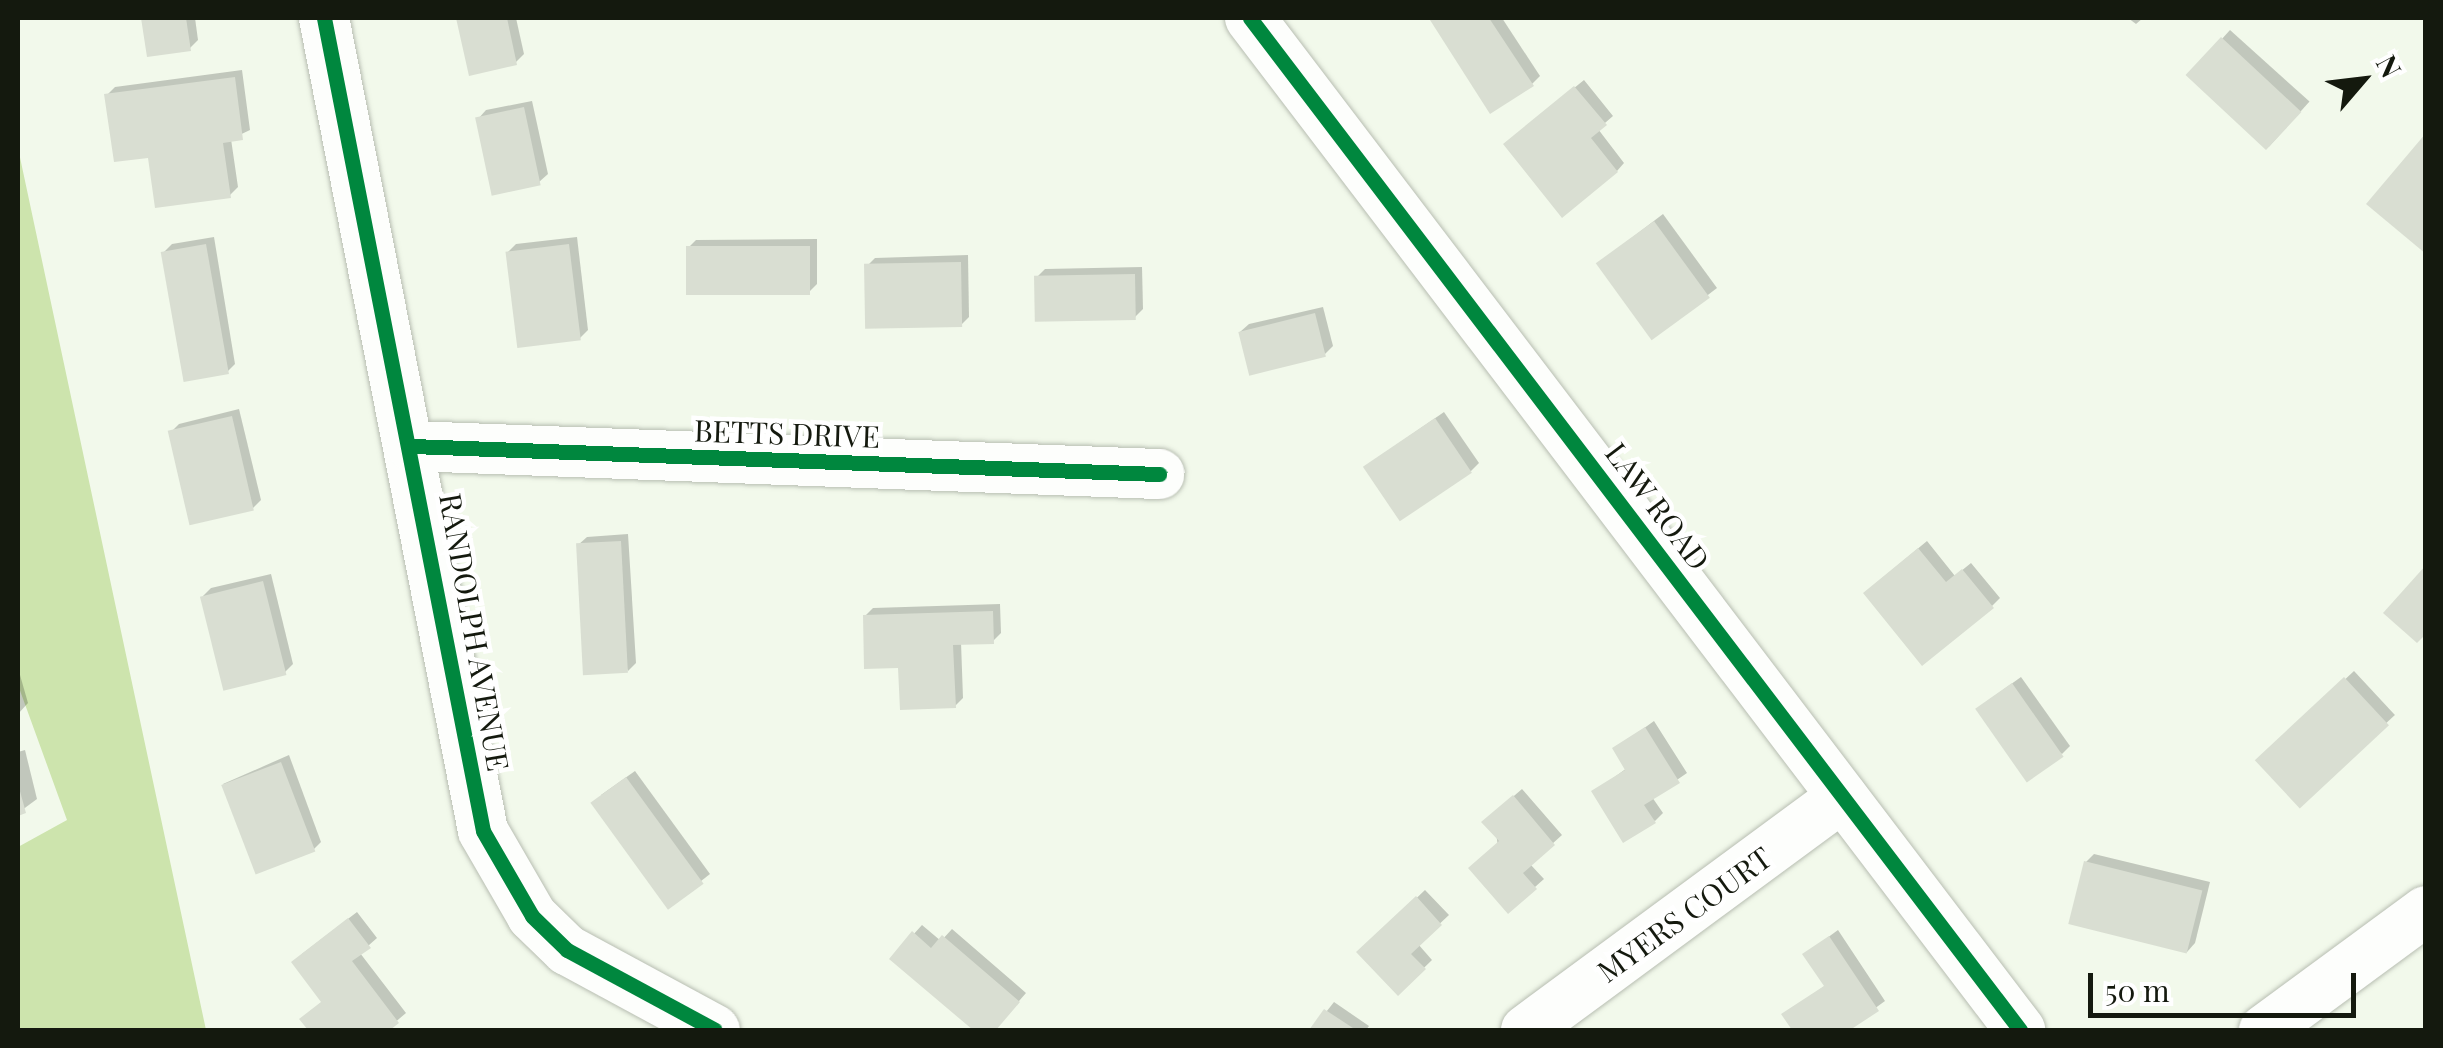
<!DOCTYPE html>
<style>
body{margin:0}
#map{position:relative;width:2443px;height:1048px;overflow:hidden;background:#f2f9eb;font-family:"Playfair Display",serif}
div>[style]{position:absolute}
[style*='--x']{left:calc(var(--x)*1px);top:calc(var(--y)*1px);width:calc(var(--w)*1px);rotate:calc(var(--a)*1deg)}
.forest>*{inset:0;background:#cde4ad}
.shadow>*{inset:0;background:#0003;transform-origin:0 0}
.building>*{inset:0;background:#d9ded2;transform-origin:0 0}
.roads{filter:drop-shadow(0 0 2px #b8beb2) drop-shadow(0 0 2px #b8beb2)}
.minor>*{height:50px;margin:-25px;padding:0 25px;transform-origin:25px;border-radius:25px;background:#fdfefc}
.cycleway>*{height:15px;margin:-7.5px;padding:0 7.5px;transform-origin:7.5px;border-radius:7.5px;background:#00873e}
span{translate:-50% -50%;white-space:nowrap;text-align:center;line-height:1.15;-webkit-text-stroke:9px #fff;paint-order:stroke}
.street-label{font-size:30px;color:#14190e}
.frame{position:absolute;inset:0;border:20px solid #14190e;pointer-events:none}
.north{position:absolute;left:2313px;top:30px;width:100px;height:100px;-webkit-text-stroke:8px #fff;paint-order:stroke;rotate:62deg;font-size:28px;font-weight:700;line-height:40px;text-align:center;color:#14190e}
.north::after{content:'';display:block;margin:auto;width:35px;height:45px;background:#14190e;clip-path:polygon(50% 0,100% 100%,50% 72%,0 100%)}
.scale{position:absolute;left:2088px;top:973px;width:268px;height:45px;box-sizing:border-box;border:5px solid #14190e;border-top:0;padding-left:12px;font-size:30px;line-height:35px;white-space:nowrap;color:#14190e;-webkit-text-stroke:8px #fff;paint-order:stroke}
</style>
<div id="map">
<div class="forest">
<i style="clip-path:polygon(18px 148px,206px 1030px,18px 1030px,18px 847px,67px 820px,18px 685px)"></i>
</div>
<div class="shadow">
<i style="clip-path:polygon(143px 18px,195px 18px,198px 40px,190px 48px,149px 54px)"></i>
<i style="clip-path:polygon(458px 18px,516px 18px,524px 54px,516px 62px,470px 73px)"></i>
<i style="clip-path:polygon(1437px 18px,1502px 18px,1540px 76px,1532px 84px)"></i>
<i style="clip-path:polygon(2128px 18px,2143px 18px,2136px 24px)"></i>
<i style="left:2230px;top:30px;width:107px;height:61px;rotate:42deg"></i>
<i style="clip-path:polygon(242px 70px,250px 130px,231px 139px,238px 187px,230px 195px,150px 155px,107px 95px,115px 87px)"></i>
<i style="clip-path:polygon(1584px 80px,1613px 116px,1598px 129px,1624px 163px,1617px 171px,1515px 136px)"></i>
<i style="clip-path:polygon(532px 101px,548px 174px,539px 182px,478px 119px,486px 110px)"></i>
<i style="clip-path:polygon(1663px 214px,1717px 288px,1653px 337px,1608px 256px)"></i>
<i style="clip-path:polygon(214px 237px,235px 364px,227px 372px,164px 252px,172px 244px)"></i>
<i style="clip-path:polygon(577px 237px,588px 330px,580px 338px,508px 252px,516px 244px)"></i>
<i style="clip-path:polygon(817px 239px,817px 284px,809px 292px,688px 248px,696px 240px)"></i>
<i style="clip-path:polygon(968px 255px,969px 317px,961px 325px,867px 266px,875px 258px)"></i>
<i style="clip-path:polygon(1142px 267px,1143px 309px,1135px 317px,1037px 277px,1045px 269px)"></i>
<i style="clip-path:polygon(1323px 307px,1333px 346px,1325px 354px,1240px 332px,1249px 324px)"></i>
<i style="clip-path:polygon(239px 409px,261px 500px,253px 508px,171px 432px,179px 424px)"></i>
<i style="clip-path:polygon(1444px 412px,1479px 463px,1471px 471px,1366px 466px)"></i>
<i style="clip-path:polygon(628px 534px,636px 663px,628px 671px,578px 545px,587px 537px)"></i>
<i style="clip-path:polygon(1927px 541px,1955px 576px,1971px 563px,2000px 598px,1992px 606px,1874px 585px)"></i>
<i style="clip-path:polygon(271px 574px,293px 664px,284px 673px,203px 596px,211px 588px)"></i>
<i style="clip-path:polygon(1000px 604px,1001px 633px,993px 641px,961px 642px,963px 698px,955px 706px,900px 665px,865px 616px,873px 608px)"></i>
<i style="clip-path:polygon(18px 668px,28px 703px,18px 714px)"></i>
<i style="left:2354px;top:671px;width:60px;height:132px;rotate:47deg"></i>
<i style="clip-path:polygon(2021px 677px,2070px 746px,2062px 754px,1986px 702px)"></i>
<i style="clip-path:polygon(1654px 721px,1687px 773px,1652px 797px,1663px 813px,1655px 821px,1594px 792px,1627px 768px,1615px 749px)"></i>
<i style="clip-path:polygon(25px 750px,37px 799px,18px 813px,18px 752px)"></i>
<i style="clip-path:polygon(289px 755px,321px 842px,313px 850px,223px 784px)"></i>
<i style="clip-path:polygon(635px 771px,710px 874px,668px 907px,601px 795px)"></i>
<i style="clip-path:polygon(1522px 789px,1562px 835px,1530px 864px,1544px 879px,1508px 911px,1493px 814px)"></i>
<i style="clip-path:polygon(2094px 854px,2210px 882px,2195px 943px,2187px 952px,2086px 862px)"></i>
<i style="clip-path:polygon(1425px 890px,1449px 915px,1418px 944px,1432px 960px,1398px 993px,1360px 952px)"></i>
<i style="clip-path:polygon(357px 912px,377px 938px,360px 953px,406px 1013px,386px 1030px,311px 1030px,302px 1019px,323px 1001px,302px 954px)"></i>
<i style="clip-path:polygon(922px 925px,941px 941px,952px 929px,1026px 993px,994px 1030px,977px 1030px,892px 958px)"></i>
<i style="clip-path:polygon(1838px 930px,1885px 1001px,1845px 1030px,1795px 1030px,1784px 1015px,1826px 985px,1805px 954px)"></i>
<i style="clip-path:polygon(1334px 1002px,1369px 1026px,1366px 1030px,1312px 1030px)"></i>
</div>
<div class="building">
<i style="clip-path:polygon(141px 18px,186px 18px,191px 51px,147px 57px)"></i>
<i style="clip-path:polygon(456px 18px,507px 18px,517px 65px,469px 76px)"></i>
<i style="clip-path:polygon(1435px 18px,1489px 18px,1534px 86px,1490px 114px,1430px 20px)"></i>
<i style="left:2221px;top:37px;width:110px;height:52px;rotate:43deg"></i>
<i style="clip-path:polygon(235px 77px,243px 140px,223px 143px,231px 198px,155px 208px,148px 158px,114px 162px,104px 94px)"></i>
<i style="clip-path:polygon(1574px 86px,1607px 125px,1591px 138px,1618px 172px,1562px 218px,1503px 144px)"></i>
<i style="left:524px;top:107px;width:80px;height:50px;rotate:78deg"></i>
<i style="clip-path:polygon(2426px 133px,2426px 254px,2366px 204px)"></i>
<i style="left:1654px;top:221px;width:95px;height:72px;rotate:54deg"></i>
<i style="left:206px;top:244px;width:132px;height:46px;rotate:80deg"></i>
<i style="left:569px;top:244px;width:97px;height:64px;rotate:83deg"></i>
<i style="left:810px;top:246px;width:49px;height:124px;rotate:90deg"></i>
<i style="left:961px;top:262px;width:65px;height:97px;rotate:89deg"></i>
<i style="left:1135px;top:274px;width:46px;height:101px;rotate:89deg"></i>
<i style="left:1315px;top:313px;width:45px;height:79px;rotate:76deg"></i>
<i style="left:232px;top:416px;width:97px;height:66px;rotate:77deg"></i>
<i style="left:1435px;top:418px;width:66px;height:87px;rotate:56deg"></i>
<i style="left:621px;top:541px;width:132px;height:45px;rotate:87deg"></i>
<i style="clip-path:polygon(1918px 548px,1946px 582px,1962px 569px,1994px 608px,1922px 666px,1863px 593px)"></i>
<i style="clip-path:polygon(2426px 565px,2426px 634px,2417px 643px,2383px 613px)"></i>
<i style="left:263px;top:581px;width:97px;height:65px;rotate:76deg"></i>
<i style="clip-path:polygon(993px 611px,994px 644px,953px 645px,956px 708px,900px 710px,898px 668px,864px 669px,863px 615px)"></i>
<i style="left:2344px;top:677px;width:66px;height:122px;rotate:47deg"></i>
<i style="left:2012px;top:683px;width:90px;height:45px;rotate:55deg"></i>
<i style="clip-path:polygon(1645px 727px,1680px 783px,1644px 805px,1656px 823px,1623px 843px,1591px 791px,1625px 770px,1612px 748px)"></i>
<i style="left:281px;top:762px;width:96px;height:64px;rotate:69deg"></i>
<i style="left:626px;top:777px;width:132px;height:44px;rotate:54deg"></i>
<i style="clip-path:polygon(18px 784px,26px 813px,18px 816px)"></i>
<i style="clip-path:polygon(1513px 795px,1555px 845px,1523px 873px,1537px 889px,1508px 914px,1468px 868px,1499px 841px,1481px 822px)"></i>
<i style="left:2084px;top:861px;width:122px;height:65px;rotate:14deg"></i>
<i style="clip-path:polygon(1416px 896px,1442px 925px,1411px 954px,1426px 969px,1398px 996px,1356px 952px)"></i>
<i style="clip-path:polygon(348px 918px,371px 948px,352px 961px,399px 1023px,390px 1030px,308px 1030px,299px 1019px,321px 1002px,291px 962px)"></i>
<i style="clip-path:polygon(912px 931px,931px 948px,942px 935px,1020px 1002px,996px 1030px,973px 1030px,889px 959px)"></i>
<i style="clip-path:polygon(1829px 936px,1879px 1011px,1850px 1030px,1792px 1030px,1781px 1014px,1824px 986px,1802px 954px)"></i>
<i style="clip-path:polygon(1324px 1009px,1356px 1030px,1309px 1030px)"></i>
</div>
<div class="roads">
<div class="minor">
<i style="--x:324;--y:18;--w:828;--a:78.93"></i>
<i style="--x:483;--y:831;--w:98;--a:60"></i>
<i style="--x:532;--y:916;--w:49;--a:44.2"></i>
<i style="--x:567;--y:950;--w:168;--a:28.4"></i>
<i style="--x:1250;--y:18;--w:1272;--a:52.73"></i>
<i style="--x:412;--y:446;--w:748;--a:2.15"></i>
<i style="--x:1526;--y:1030;--w:393;--a:-36.4"></i>
<i style="--x:2264;--y:1030;--w:201;--a:-36.3"></i>
</div>
</div>
<div class="cycleway">
<i style="--x:324;--y:18;--w:828;--a:78.93"></i>
<i style="--x:483;--y:831;--w:98;--a:60"></i>
<i style="--x:532;--y:916;--w:49;--a:44.2"></i>
<i style="--x:567;--y:950;--w:168;--a:28.4"></i>
<i style="--x:1250;--y:18;--w:1272;--a:52.73"></i>
<i style="--x:412;--y:446;--w:748;--a:2.15"></i>
</div>
<div class="street-label">
<span style="left:787px;top:433px;rotate:2deg">BETTS DRIVE</span>
<span style="left:1658px;top:506px;rotate:53deg">LAW ROAD</span>
<span style="left:475px;top:632px;rotate:80deg">RANDOLPH AVENUE</span>
<span style="left:1684px;top:914px;rotate:-36deg">MYERS COURT</span>
</div>
<div class="frame"></div>
<div class="north">N</div>
<div class="scale">50 m</div>
</div>
